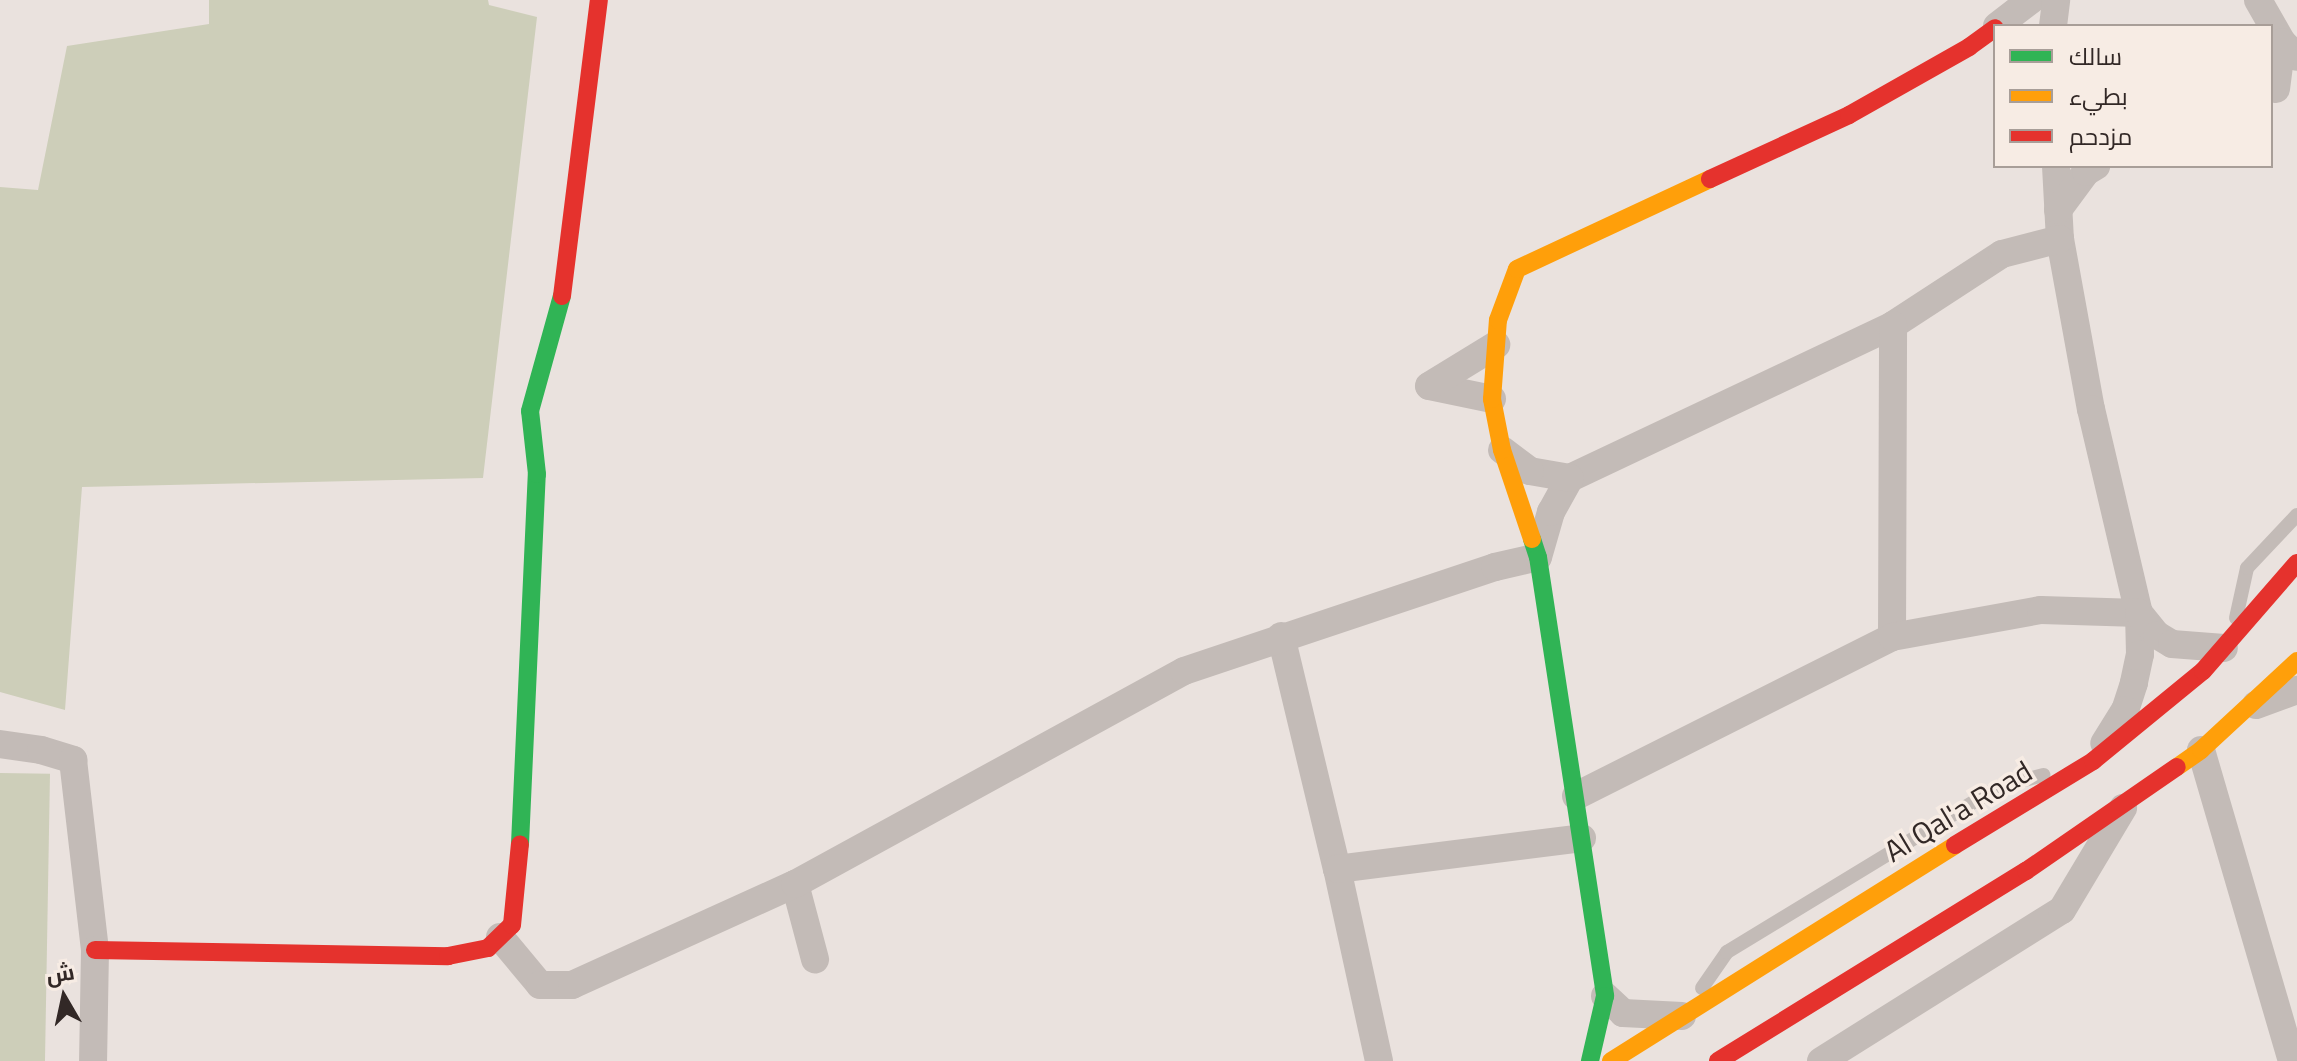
<!DOCTYPE html>
<meta charset="utf-8">
<style>
body{margin:0}
#map{position:relative;width:2297px;height:1061px;overflow:hidden;background:#eae2de;font-family:"Titillium Web",Cairo,sans-serif}
div>[style]{position:absolute}
[style*='--x']{left:calc(var(--x)*1px);top:calc(var(--y)*1px);width:calc(var(--w)*1px);rotate:calc(var(--a)*1deg)}
.green>*{inset:0;background:#cdceb9;transform-origin:0 0}
.lane>*{height:14px;margin:-7px;padding:0 7px;transform-origin:7px;border-radius:7px;background:#c3bbb7}
.street>*{height:28px;margin:-14px;padding:0 14px;transform-origin:14px;border-radius:14px;background:#c3bbb7}
.fast>*{height:18px;margin:-9px;padding:0 9px;transform-origin:9px;border-radius:9px;background:#30b455}
.slow>*{height:18px;margin:-9px;padding:0 9px;transform-origin:9px;border-radius:9px;background:#ff9f0a}
.jam>*{height:18px;margin:-9px;padding:0 9px;transform-origin:9px;border-radius:9px;background:#e5322d}
span{translate:-50% -50%;white-space:nowrap;text-align:center;line-height:1.15;-webkit-text-stroke:7px #f7ece4;paint-order:stroke}
.street-label{font-size:30px;color:#322826}
.legend{position:absolute;left:1993px;top:24px;width:280px;height:144px;box-sizing:border-box;background:#f7ece4;border:2px solid #a89e98;margin:0;padding:10px 14px;list-style:none;font-size:24px;color:#322826}
.legend li{display:flex;align-items:center;gap:16px;height:40px}
.legend b{width:40px;border:2px solid #a89e98}
.north{position:absolute;left:24px;top:957px;width:80px;height:80px;-webkit-text-stroke:6px #f7ece4;paint-order:stroke;rotate:351deg;font-size:22px;font-weight:700;line-height:32px;text-align:center;color:#322826}
.north::after{content:'';display:block;margin:auto;width:28px;height:36px;background:#322826;clip-path:polygon(50% 0,100% 100%,50% 72%,0 100%)}
</style>
<div id="map">
<div class="green">
<i style="clip-path:polygon(209px 0,488px 0,489px 5px,537px 17px,483px 478px,82px 487px,65px 710px,0 692px,0 187px,38px 190px,67px 46px,209px 24px)"></i>
<i style="left:0;top:773px;width:50px;height:288px;rotate:1deg"></i>
</div>
<div class="lane">
<i style="--x:2236;--y:618;--w:51;--a:-77.6"></i>
<i style="--x:2247;--y:568;--w:73;--a:-46.7"></i>
<i style="--x:1702;--y:988;--w:44;--a:-55.2"></i>
<i style="--x:1727;--y:952;--w:317;--a:-31.3"></i>
<i style="--x:1998;--y:787;--w:47;--a:-14.9"></i>
</div>
<div class="street">
<i style="--x:2258;--y:0;--w:48;--a:60.3"></i>
<i style="--x:2282;--y:42;--w:21;--a:45"></i>
<i style="--x:1997;--y:26;--w:43;--a:-37.4"></i>
<i style="--x:2053;--y:26;--w:26;--a:-83"></i>
<i style="--x:2276;--y:89;--w:47;--a:-82.7"></i>
<i style="--x:2056;--y:166;--w:73;--a:86.9"></i>
<i style="--x:2060;--y:239;--w:173;--a:79.7"></i>
<i style="--x:2091;--y:409;--w:210;--a:76.8"></i>
<i style="--x:2139;--y:613;--w:41;--a:88.6"></i>
<i style="--x:2140;--y:654;--w:30;--a:102"></i>
<i style="--x:2134;--y:683;--w:28;--a:108"></i>
<i style="--x:2125;--y:710;--w:39;--a:122"></i>
<i style="--x:2058;--y:210;--w:47;--a:-53.6"></i>
<i style="--x:2086;--y:172;--w:12;--a:-31"></i>
<i style="--x:1492;--y:399;--w:64;--a:-168.3"></i>
<i style="--x:1429;--y:386;--w:79;--a:-31.5"></i>
<i style="--x:1570;--y:478;--w:357;--a:-25.3"></i>
<i style="--x:1893;--y:325;--w:130;--a:-33.1"></i>
<i style="--x:2002;--y:254;--w:60;--a:-14.5"></i>
<i style="--x:1281;--y:636;--w:240;--a:76.5"></i>
<i style="--x:1892;--y:637;--w:312;--a:-89.8"></i>
<i style="--x:2256;--y:705;--w:44;--a:-20.1"></i>
<i style="--x:0;--y:744;--w:41;--a:8.3"></i>
<i style="--x:41;--y:750;--w:34;--a:17"></i>
<i style="--x:73;--y:760;--w:191;--a:83.4"></i>
<i style="--x:95;--y:950;--w:111;--a:91"></i>
<i style="--x:2201;--y:750;--w:324;--a:73.7"></i>
<i style="--x:1576;--y:796;--w:354;--a:-26.7"></i>
<i style="--x:1892;--y:637;--w:151;--a:-10.3"></i>
<i style="--x:2041;--y:610;--w:98;--a:1.8"></i>
<i style="--x:2139;--y:613;--w:28;--a:51"></i>
<i style="--x:2157;--y:635;--w:17;--a:31"></i>
<i style="--x:2172;--y:644;--w:52;--a:4.4"></i>
<i style="--x:795;--y:884;--w:78;--a:75.1"></i>
<i style="--x:500;--y:937;--w:62;--a:50.2"></i>
<i style="--x:540;--y:985;--w:32;--a:0"></i>
<i style="--x:572;--y:985;--w:245;--a:-24.4"></i>
<i style="--x:795;--y:884;--w:443;--a:-28.7"></i>
<i style="--x:1184;--y:671;--w:328;--a:-18.5"></i>
<i style="--x:1495;--y:567;--w:44;--a:-13.1"></i>
<i style="--x:1538;--y:557;--w:47;--a:-73.9"></i>
<i style="--x:1551;--y:512;--w:39;--a:-61"></i>
<i style="--x:1570;--y:478;--w:41;--a:-170.1"></i>
<i style="--x:1530;--y:471;--w:35;--a:-143"></i>
<i style="--x:1605;--y:996;--w:25;--a:43"></i>
<i style="--x:1623;--y:1013;--w:59;--a:2.9"></i>
<i style="--x:1379;--y:1061;--w:197;--a:-102.3"></i>
<i style="--x:1337;--y:869;--w:247;--a:-7.2"></i>
<i style="--x:1821;--y:1061;--w:284;--a:-32.1"></i>
<i style="--x:2062;--y:910;--w:119;--a:-59.1"></i>
</div>
<div class="fast">
<i style="--x:1532;--y:539;--w:19;--a:72"></i>
<i style="--x:1538;--y:557;--w:444;--a:81.3"></i>
<i style="--x:1605;--y:996;--w:67;--a:103"></i>
<i style="--x:520;--y:844;--w:370;--a:-87.4"></i>
<i style="--x:537;--y:474;--w:63;--a:-96.3"></i>
<i style="--x:530;--y:411;--w:119;--a:-74.5"></i>
</div>
<div class="slow">
<i style="--x:1532;--y:539;--w:94;--a:-108.6"></i>
<i style="--x:1502;--y:450;--w:52;--a:-101.1"></i>
<i style="--x:1492;--y:399;--w:79;--a:-85.7"></i>
<i style="--x:1498;--y:320;--w:54;--a:-69.6"></i>
<i style="--x:1517;--y:269;--w:213;--a:-25"></i>
<i style="--x:2177;--y:767;--w:29;--a:-35"></i>
<i style="--x:2201;--y:750;--w:131;--a:-42.8"></i>
<i style="--x:1611;--y:1061;--w:406;--a:-32.1"></i>
</div>
<div class="jam">
<i style="--x:1710;--y:179;--w:153;--a:-24.7"></i>
<i style="--x:1849;--y:115;--w:138;--a:-29.5"></i>
<i style="--x:1969;--y:47;--w:32;--a:-36"></i>
<i style="--x:562;--y:296;--w:298;--a:-82.9"></i>
<i style="--x:1955;--y:845;--w:162;--a:-31.3"></i>
<i style="--x:2093;--y:761;--w:142;--a:-39.3"></i>
<i style="--x:2203;--y:671;--w:143;--a:-49"></i>
<i style="--x:95;--y:950;--w:353;--a:1"></i>
<i style="--x:448;--y:956;--w:41;--a:-11.3"></i>
<i style="--x:488;--y:948;--w:33;--a:-44"></i>
<i style="--x:512;--y:925;--w:81;--a:-84.4"></i>
<i style="--x:1718;--y:1061;--w:362;--a:-31.7"></i>
<i style="--x:2026;--y:871;--w:183;--a:-34.6"></i>
</div>
<div class="street-label">
<span style="left:1958px;top:811px;rotate:-31deg">Al Qal'a Road</span>
</div>
<ul class="legend">
<li><b style="height:10px;background:#30b455"></b>سالك</li>
<li><b style="height:10px;background:#ff9f0a"></b>بطيء</li>
<li><b style="height:10px;background:#e5322d"></b>مزدحم</li>
</ul>
<div class="north">ش</div>
</div>
